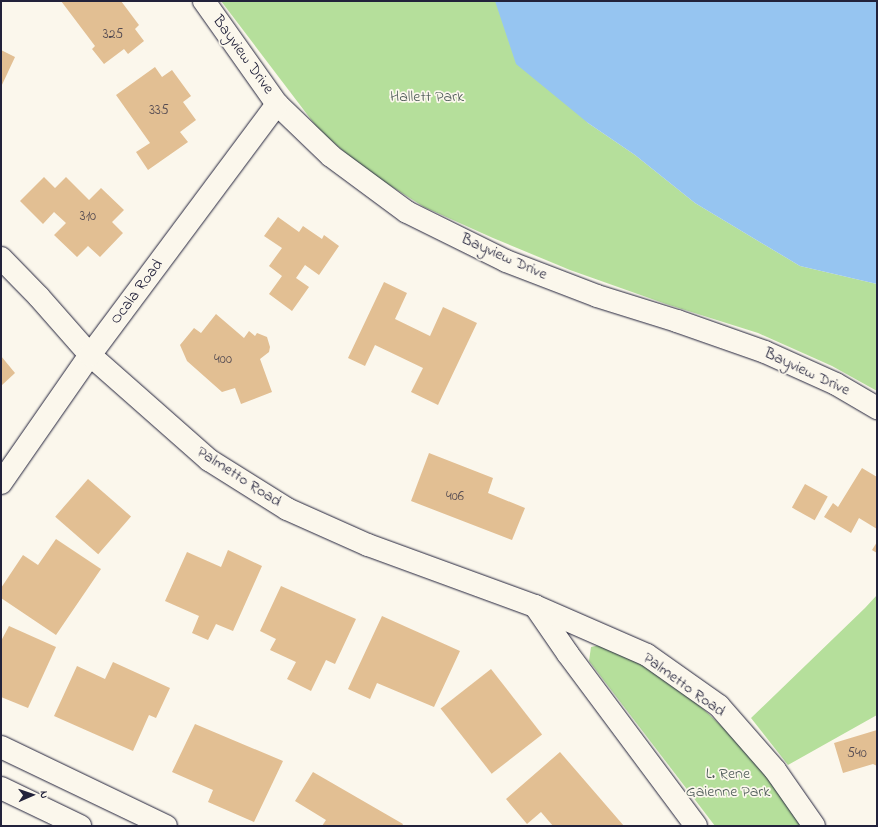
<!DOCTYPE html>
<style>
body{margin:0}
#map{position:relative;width:878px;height:827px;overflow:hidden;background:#fbf7ec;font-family:"Indie Flower",sans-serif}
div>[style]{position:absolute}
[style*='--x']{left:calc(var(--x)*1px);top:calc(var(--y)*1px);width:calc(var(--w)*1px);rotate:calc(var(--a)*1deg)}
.green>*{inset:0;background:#b5df9b}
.water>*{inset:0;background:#96c5f1}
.building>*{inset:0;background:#e2bf93;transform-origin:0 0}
.roads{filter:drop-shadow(0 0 1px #22223b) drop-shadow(0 0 1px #22223b)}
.minor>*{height:22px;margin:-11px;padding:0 11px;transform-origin:11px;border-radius:11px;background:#fbf7ec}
span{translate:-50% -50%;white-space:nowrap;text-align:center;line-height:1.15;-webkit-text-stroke:3.5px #fbf7ec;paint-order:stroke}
.number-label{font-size:14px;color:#524951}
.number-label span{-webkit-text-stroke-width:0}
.street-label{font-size:16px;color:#22223b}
.park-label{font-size:16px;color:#4e5b58}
.frame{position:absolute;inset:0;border:2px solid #22223b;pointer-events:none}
.north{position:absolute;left:12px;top:775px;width:40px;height:40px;-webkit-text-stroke:3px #fbf7ec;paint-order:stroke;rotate:88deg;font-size:11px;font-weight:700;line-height:16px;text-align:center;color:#22223b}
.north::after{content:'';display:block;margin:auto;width:14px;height:18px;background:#22223b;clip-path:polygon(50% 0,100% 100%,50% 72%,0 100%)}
</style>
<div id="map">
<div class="green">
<i style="clip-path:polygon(221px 1px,495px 1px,588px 123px,635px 155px,695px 203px,800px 266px,877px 284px,877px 391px,832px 366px,758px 333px,666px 304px,570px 270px,493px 238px,424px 207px,364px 169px,319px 130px)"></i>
<i style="clip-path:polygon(877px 595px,877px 715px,788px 765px,751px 718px,865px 608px)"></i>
<i style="clip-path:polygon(600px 645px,649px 668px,699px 705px,743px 746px,804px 826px,715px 826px,589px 661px,591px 647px)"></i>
</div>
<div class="water">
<i style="clip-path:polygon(495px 1px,877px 1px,877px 284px,800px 266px,695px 203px,635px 155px,588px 123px,516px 64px)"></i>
</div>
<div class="building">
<i style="clip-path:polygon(61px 1px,121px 1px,139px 25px,135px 29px,144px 41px,128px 54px,124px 49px,104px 64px,92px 49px,95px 46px)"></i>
<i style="clip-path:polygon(1px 50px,15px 57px,1px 87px)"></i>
<i style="clip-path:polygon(155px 67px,162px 77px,172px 70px,191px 96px,183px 102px,196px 120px,180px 132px,188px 142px,148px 170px,136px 152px,150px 143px,116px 95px)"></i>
<i style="clip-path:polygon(44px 177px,55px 188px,66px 177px,89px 200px,101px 188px,124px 210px,112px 222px,123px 233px,100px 257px,88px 246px,77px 257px,54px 235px,66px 223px,54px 212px,43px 224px,20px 201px)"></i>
<i style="clip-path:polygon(278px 217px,299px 232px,303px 226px,322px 239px,324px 235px,339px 246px,319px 275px,305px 265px,296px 278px,309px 287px,292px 311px,269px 294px,282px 276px,269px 266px,282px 248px,264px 236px)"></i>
<i style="clip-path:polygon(384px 282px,407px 293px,395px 319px,430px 336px,443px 307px,477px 323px,438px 405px,411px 392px,423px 368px,375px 345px,365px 366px,348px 358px)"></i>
<i style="clip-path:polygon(216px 314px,244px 338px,249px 331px,255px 336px,257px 333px,267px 337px,270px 347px,269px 352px,260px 359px,272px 392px,241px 404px,235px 388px,222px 392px,187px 361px,180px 345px,194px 328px,201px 333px)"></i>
<i style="clip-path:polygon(1px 356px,15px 373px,1px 386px)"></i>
<i style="clip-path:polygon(429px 453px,493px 478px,488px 493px,525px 508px,512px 540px,411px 501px)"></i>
<i style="clip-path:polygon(862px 468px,877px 477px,877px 529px,859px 518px,851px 533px,824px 517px,833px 503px,838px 507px)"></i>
<i style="left:88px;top:479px;width:57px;height:50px;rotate:41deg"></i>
<i style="left:805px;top:484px;width:26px;height:27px;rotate:29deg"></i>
<i style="clip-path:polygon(56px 539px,101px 569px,56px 635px,1px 598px,1px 588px,23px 555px,38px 565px)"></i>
<i style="clip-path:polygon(877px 542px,877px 553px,872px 550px)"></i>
<i style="clip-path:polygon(228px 550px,262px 566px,233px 631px,216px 624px,208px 640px,192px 633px,199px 616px,165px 601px,187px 552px,221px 567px)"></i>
<i style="clip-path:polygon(281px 586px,356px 619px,335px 664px,326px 660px,311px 691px,287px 679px,296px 662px,270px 650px,276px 639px,260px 631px)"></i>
<i style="clip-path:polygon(382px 616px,460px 651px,434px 707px,377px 683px,370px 699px,348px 689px)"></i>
<i style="clip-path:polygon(9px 626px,56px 647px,28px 708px,1px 697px,1px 641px)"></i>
<i style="clip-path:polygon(113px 662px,170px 688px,156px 718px,149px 715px,133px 751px,54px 716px,77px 666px,105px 679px)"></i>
<i style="left:491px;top:669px;width:83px;height:64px;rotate:52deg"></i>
<i style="clip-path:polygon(195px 724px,283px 761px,254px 822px,208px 802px,213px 790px,172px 772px)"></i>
<i style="clip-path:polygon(877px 730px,877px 766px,873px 764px,843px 773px,834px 743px)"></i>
<i style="clip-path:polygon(560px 752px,624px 826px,553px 826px,541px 812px,527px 824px,506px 799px)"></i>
<i style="clip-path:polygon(313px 772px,403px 824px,402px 826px,322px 826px,326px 820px,295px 801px)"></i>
</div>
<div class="roads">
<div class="minor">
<i style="--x:204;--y:1;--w:126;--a:54.7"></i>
<i style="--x:277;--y:104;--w:75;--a:43.9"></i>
<i style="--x:331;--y:156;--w:94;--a:36.4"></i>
<i style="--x:407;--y:212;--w:110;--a:26.3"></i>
<i style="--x:506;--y:261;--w:97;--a:21"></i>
<i style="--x:597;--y:296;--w:84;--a:17.4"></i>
<i style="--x:677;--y:321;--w:93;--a:19.4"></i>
<i style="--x:765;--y:352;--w:78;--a:24.3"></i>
<i style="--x:836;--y:384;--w:48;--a:30.3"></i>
<i style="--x:1;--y:258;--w:54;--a:45.7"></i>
<i style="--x:39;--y:297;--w:77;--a:48.7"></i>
<i style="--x:90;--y:355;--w:159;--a:41.4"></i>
<i style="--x:209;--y:460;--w:92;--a:32.1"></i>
<i style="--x:287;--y:509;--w:89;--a:24"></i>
<i style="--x:368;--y:545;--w:178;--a:20.1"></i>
<i style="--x:535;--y:606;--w:58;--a:55.5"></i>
<i style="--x:568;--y:654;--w:214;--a:53.3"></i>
<i style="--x:1;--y:483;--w:156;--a:-55.2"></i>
<i style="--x:90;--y:355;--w:313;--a:-53.3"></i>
<i style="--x:535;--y:606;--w:122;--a:23.6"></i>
<i style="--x:647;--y:655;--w:88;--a:35.3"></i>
<i style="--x:719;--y:706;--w:85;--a:48.8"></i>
<i style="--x:775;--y:770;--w:68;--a:55.1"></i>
<i style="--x:1;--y:747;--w:183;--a:25.6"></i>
<i style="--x:1;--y:788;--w:88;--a:25.7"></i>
</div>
</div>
<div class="number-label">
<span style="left:113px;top:35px">325</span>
<span style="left:159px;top:111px">335</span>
<span style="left:88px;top:217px">310</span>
<span style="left:223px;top:360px">400</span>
<span style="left:455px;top:497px">406</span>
<span style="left:857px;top:754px">540</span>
</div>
<div class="street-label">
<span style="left:243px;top:55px;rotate:54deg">Bayview Drive</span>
<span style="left:504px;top:257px;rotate:24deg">Bayview Drive</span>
<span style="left:137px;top:292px;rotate:-53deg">Ocala Road</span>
<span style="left:807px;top:372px;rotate:25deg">Bayview Drive</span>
<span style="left:239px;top:477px;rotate:33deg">Palmetto Road</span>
<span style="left:684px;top:685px;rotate:36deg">Palmetto Road</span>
</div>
<div class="park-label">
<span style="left:427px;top:97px">Hallett Park</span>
<span style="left:728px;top:783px">L. Rene<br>Gaienne Park</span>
</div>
<div class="frame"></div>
<div class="north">N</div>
</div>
